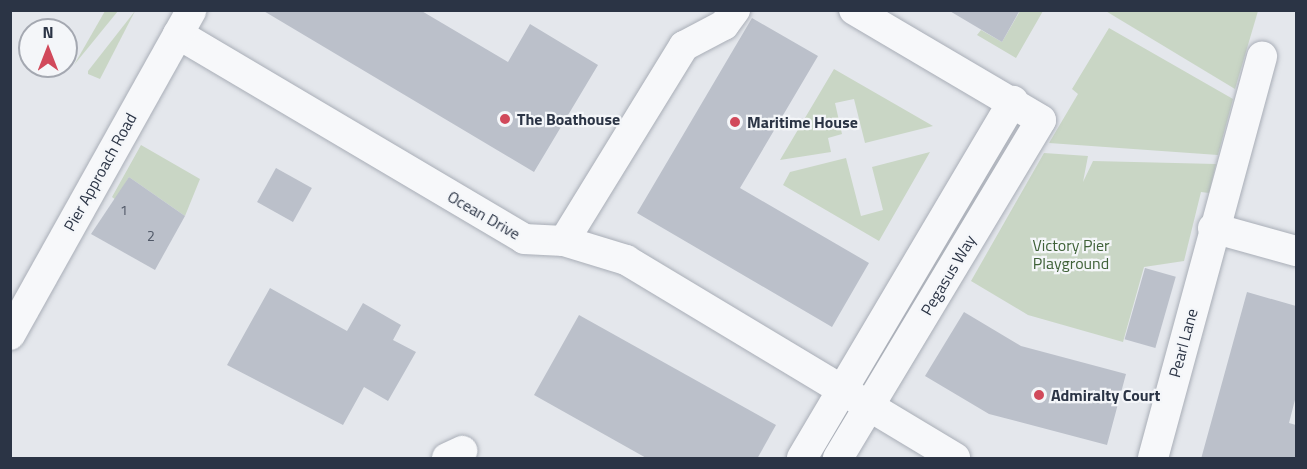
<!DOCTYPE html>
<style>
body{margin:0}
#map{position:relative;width:1307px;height:469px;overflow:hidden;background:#e4e7ec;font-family:"Titillium Web",sans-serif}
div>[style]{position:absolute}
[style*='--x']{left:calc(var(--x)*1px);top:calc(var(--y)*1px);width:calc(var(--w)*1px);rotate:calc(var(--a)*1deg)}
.green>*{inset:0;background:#c9d6c5}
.building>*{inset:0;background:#bbc0ca;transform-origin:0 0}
.roads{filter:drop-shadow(0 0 2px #a9aeb7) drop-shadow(0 0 2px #a9aeb7)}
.minor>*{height:30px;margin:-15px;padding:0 15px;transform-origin:15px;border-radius:15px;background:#f7f8fa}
.dots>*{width:16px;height:16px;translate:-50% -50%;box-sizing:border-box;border:3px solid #f4f6f9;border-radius:50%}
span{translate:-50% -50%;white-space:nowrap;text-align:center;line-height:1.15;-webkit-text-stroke:4.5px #f4f6f9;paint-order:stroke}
.number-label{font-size:14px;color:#4f5766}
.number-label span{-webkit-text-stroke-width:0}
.poi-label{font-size:16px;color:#2b3445;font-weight:700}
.left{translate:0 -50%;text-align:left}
.street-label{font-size:16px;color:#2b3445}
.park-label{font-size:16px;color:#3f6138}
.frame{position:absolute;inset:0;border:12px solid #2b3445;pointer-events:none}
.north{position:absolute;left:18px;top:18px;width:60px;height:60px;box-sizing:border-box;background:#f4f6f9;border:2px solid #a4a8b1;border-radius:50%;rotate:0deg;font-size:16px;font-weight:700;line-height:24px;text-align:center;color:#2b3445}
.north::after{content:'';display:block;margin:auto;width:21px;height:27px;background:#d1495b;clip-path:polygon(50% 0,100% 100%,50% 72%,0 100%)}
</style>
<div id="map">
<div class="green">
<i style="clip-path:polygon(1104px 10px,1258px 10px,1258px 11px,1235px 89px)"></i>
<i style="clip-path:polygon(105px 11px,118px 11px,74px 65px)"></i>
<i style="clip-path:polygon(135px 11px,100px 79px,88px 74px,88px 71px)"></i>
<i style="clip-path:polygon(1020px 11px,1043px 11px,1016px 58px,977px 35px,981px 30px,1002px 42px)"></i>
<i style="clip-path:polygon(1109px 28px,1233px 99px,1218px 155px,1049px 143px,1078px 94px,1072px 89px)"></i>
<i style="clip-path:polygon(834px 69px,933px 126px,865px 143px,854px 99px,835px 103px,842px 134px,828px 138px,831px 152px,780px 160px)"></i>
<i style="clip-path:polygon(141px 145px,200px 179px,185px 216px,129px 177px,116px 200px,112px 197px)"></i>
<i style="clip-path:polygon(930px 152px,879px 241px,783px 185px,790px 172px,846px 158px,861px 216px,883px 210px,872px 167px)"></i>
<i style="clip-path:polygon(1044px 153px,1088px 156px,1083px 182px,1093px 161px,1216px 164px,1209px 193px,1201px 192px,1184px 261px,1144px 267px,1123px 342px,1028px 315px,971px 281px)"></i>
</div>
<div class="building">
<i style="clip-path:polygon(262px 10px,420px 10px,508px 62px,530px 24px,598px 65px,534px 172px)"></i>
<i style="clip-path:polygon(948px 10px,1020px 10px,1002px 42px)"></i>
<i style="clip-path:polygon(752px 18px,818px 56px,740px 188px,869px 263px,832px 327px,637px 213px)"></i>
<i style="left:276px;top:168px;width:41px;height:39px;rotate:29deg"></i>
<i style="clip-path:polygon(129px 177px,185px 216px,155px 270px,91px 234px)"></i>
<i style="left:1145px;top:268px;width:32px;height:74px;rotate:16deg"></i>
<i style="clip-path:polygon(270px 288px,347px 331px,363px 303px,401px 325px,393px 340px,416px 352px,388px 401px,364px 387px,343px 425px,227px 365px)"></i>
<i style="clip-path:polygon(1247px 292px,1296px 306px,1296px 396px,1289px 423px,1296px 425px,1296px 459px,1201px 459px)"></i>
<i style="clip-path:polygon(964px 312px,1021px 346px,1126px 374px,1107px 445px,989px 414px,925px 376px)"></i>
<i style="clip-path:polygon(579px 315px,776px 425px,757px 459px,648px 459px,534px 395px)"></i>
</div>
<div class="roads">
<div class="minor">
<i style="--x:178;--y:34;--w:402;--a:30.6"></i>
<i style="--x:524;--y:239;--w:40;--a:2.9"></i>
<i style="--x:564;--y:241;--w:65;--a:17"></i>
<i style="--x:626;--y:260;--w:384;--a:31"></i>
<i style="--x:1213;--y:228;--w:86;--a:15.5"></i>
<i style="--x:564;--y:241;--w:229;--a:-58.4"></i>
<i style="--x:684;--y:46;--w:45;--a:-27.7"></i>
<i style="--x:724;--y:25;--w:19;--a:-54"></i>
<i style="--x:10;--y:335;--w:372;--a:-60.8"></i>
<i style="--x:447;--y:458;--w:17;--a:-25"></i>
<i style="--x:802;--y:458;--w:415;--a:-59.4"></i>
<i style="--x:838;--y:458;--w:394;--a:-59"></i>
<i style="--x:1041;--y:120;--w:217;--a:-149.5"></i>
<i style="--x:1153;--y:458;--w:416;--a:-74.8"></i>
</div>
</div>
<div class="dots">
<i style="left:505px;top:119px;background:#d1495b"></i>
<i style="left:735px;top:122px;background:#d1495b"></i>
<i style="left:1039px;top:395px;background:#d1495b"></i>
</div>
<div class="number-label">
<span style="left:124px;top:210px">1</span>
<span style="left:151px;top:236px">2</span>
</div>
<div class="poi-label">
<span class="left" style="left:517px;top:119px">The Boathouse</span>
<span class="left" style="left:747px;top:122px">Maritime House</span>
<span class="left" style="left:1051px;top:395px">Admiralty Court</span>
</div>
<div class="street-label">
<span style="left:100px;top:172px;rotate:-61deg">Pier Approach Road</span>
<span style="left:484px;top:215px;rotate:30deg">Ocean Drive</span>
<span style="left:948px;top:275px;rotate:-59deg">Pegasus Way</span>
<span style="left:1183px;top:343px;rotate:-75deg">Pearl Lane</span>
</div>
<div class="park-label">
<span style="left:1071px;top:254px">Victory Pier<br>Playground</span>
</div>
<div class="frame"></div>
<div class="north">N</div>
</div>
